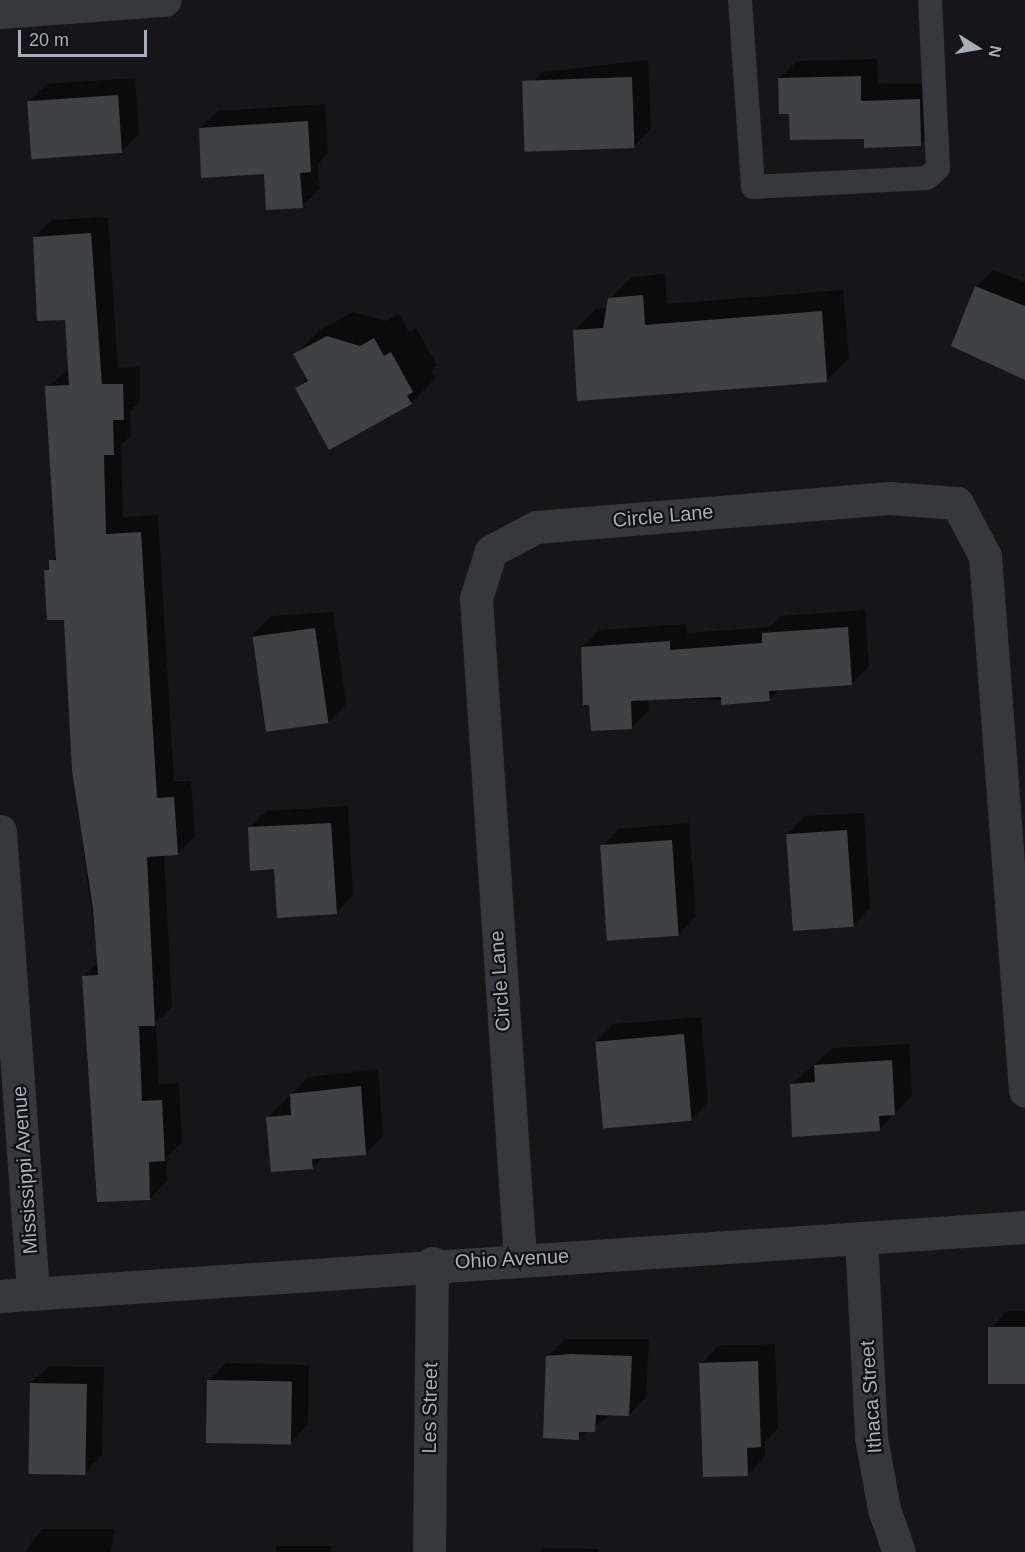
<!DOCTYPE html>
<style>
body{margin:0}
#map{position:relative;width:1025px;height:1552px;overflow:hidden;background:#161618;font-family:Helvetica,sans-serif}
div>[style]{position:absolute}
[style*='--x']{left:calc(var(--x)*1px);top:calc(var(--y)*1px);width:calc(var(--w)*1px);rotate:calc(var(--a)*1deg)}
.shadow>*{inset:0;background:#0007;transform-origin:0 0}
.building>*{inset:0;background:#404145;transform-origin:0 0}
.service>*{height:24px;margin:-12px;padding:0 12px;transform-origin:12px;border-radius:12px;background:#37383d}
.minor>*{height:33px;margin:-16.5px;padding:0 16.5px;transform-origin:16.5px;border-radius:16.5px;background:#37383d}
.tertiary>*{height:33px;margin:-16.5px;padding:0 16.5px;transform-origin:16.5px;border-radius:16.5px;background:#37383d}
span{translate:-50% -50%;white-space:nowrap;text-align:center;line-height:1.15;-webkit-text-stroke:4.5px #111113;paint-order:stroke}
.street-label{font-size:20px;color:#a8adb8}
.north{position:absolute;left:947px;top:18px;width:60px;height:60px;-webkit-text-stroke:4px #111113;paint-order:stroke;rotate:101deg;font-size:16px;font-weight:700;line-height:24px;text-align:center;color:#a8adb8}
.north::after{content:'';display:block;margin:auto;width:21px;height:27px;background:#a8adb8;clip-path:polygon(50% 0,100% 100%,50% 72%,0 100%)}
.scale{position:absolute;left:18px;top:30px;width:129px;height:27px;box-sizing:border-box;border:3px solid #a8adb8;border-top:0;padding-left:8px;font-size:18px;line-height:21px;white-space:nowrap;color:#a8adb8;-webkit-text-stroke:4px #111113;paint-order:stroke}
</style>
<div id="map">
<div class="shadow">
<i style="clip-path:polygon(877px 59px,878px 84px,936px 83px,938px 127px,920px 145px,865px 137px,791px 113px,779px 79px,797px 61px)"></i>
<i style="clip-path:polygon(648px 60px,651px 129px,633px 147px,525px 90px,542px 72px)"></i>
<i style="clip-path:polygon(135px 78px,139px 134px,121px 152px,29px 102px,46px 84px)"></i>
<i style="clip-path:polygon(325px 104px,328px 153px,318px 164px,320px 189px,302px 206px,266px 173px,200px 128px,218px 111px)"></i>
<i style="clip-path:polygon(108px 217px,118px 368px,140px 367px,140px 401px,130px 412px,131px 436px,121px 445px,123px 517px,158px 515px,174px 782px,191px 781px,195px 836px,177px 854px,164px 854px,172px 1007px,156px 1022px,159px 1084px,179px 1083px,182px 1142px,166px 1158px,167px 1181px,150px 1199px,84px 976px,98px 962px,73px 770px,66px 618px,45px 571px,57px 554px,47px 387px,70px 369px,66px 318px,34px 237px,52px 220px)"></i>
<i style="clip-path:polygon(993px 270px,1025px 282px,1025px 377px,976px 287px)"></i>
<i style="clip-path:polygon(665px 274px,667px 304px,843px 290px,849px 358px,827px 380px,574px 331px,596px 309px,608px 308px,610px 299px,632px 277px)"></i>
<i style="clip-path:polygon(353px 312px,386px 321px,399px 314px,409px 332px,416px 328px,437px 365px,432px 371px,436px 378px,411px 403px,297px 388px,308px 377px,295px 355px,320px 330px)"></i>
<i style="clip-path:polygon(865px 610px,869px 666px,852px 683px,780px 689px,769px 700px,648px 699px,649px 710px,631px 728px,582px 647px,600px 630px,686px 624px,687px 633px,770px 627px,781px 616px)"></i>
<i style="clip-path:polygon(333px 612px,346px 704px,328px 722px,253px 634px,271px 616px)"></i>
<i style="clip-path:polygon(348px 806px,353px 895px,336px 913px,276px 868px,249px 828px,267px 811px)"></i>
<i style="clip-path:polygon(864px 813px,870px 908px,852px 926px,788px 834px,805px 816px)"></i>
<i style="clip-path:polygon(689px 823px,696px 917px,679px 934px,607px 903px,602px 846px,619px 829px)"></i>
<i style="clip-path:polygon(701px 1017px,708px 1102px,690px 1120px,600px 1092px,596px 1042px,614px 1024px)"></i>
<i style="clip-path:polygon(909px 1044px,912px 1096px,879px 1130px,791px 1085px,833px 1048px)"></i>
<i style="clip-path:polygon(378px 1069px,383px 1136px,365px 1154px,323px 1157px,313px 1167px,268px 1117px,309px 1077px)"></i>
<i style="clip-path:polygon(1007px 1311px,1025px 1311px,1025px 1383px,990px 1329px)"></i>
<i style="clip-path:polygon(565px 1339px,649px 1339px,646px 1397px,629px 1415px,612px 1414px,578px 1438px,547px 1357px)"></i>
<i style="clip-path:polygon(775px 1344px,778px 1428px,765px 1442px,765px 1457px,748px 1474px,701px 1364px,718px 1346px)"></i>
<i style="clip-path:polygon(226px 1363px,309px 1365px,308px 1425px,291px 1442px,209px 1381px)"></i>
<i style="clip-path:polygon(49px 1366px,104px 1367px,102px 1455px,85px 1473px,31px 1383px)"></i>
<i style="clip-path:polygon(42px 1529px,114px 1529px,111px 1552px,25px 1552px)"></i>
<i style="left:276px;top:1546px;width:55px;height:8px"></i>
<i style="clip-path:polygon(543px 1548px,599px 1549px,599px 1552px,540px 1552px)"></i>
</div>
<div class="building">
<i style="clip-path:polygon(861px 76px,861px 101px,920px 99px,921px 146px,864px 148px,864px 139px,790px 140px,789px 114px,779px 114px,778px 78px)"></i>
<i style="left:632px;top:77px;width:71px;height:110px;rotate:88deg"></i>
<i style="left:118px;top:95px;width:58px;height:91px;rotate:86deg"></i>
<i style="clip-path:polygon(308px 121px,311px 172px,300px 173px,303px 208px,266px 210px,264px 174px,201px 178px,199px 128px)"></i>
<i style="clip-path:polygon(91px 233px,102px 384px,123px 384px,124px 420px,113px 420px,114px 455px,104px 455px,106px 534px,141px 532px,157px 798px,174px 797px,178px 855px,147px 857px,155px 1026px,139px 1026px,142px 1101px,162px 1100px,165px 1161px,149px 1162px,150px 1200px,97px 1202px,82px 976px,98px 975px,93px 909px,72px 770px,64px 620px,47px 620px,44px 570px,49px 570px,49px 560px,56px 560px,45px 386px,69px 385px,65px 320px,37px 321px,33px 237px)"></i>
<i style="clip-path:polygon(975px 286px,1025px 306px,1025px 380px,951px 346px)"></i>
<i style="clip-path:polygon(643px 295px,645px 325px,822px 311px,827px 382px,577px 401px,573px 330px,603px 328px,608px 298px)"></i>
<i style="clip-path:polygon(327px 336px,360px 346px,374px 338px,384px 356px,391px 352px,413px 392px,407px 396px,412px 404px,329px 450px,295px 388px,308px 381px,293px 354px)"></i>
<i style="clip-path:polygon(848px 627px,852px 685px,769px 691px,770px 701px,721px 705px,721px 697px,631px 701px,632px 729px,591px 731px,589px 705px,583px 705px,581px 647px,670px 641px,670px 650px,762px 643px,762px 633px)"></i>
<i style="left:315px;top:628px;width:96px;height:63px;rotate:82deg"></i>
<i style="clip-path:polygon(331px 823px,337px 914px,277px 918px,274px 869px,250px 871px,248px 827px)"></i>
<i style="left:847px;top:830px;width:97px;height:61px;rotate:86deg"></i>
<i style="left:672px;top:840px;width:96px;height:72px;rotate:86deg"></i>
<i style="left:684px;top:1034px;width:87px;height:89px;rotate:85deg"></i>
<i style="clip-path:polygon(892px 1060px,895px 1115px,879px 1116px,880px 1131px,792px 1137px,790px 1084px,815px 1082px,814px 1065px)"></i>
<i style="clip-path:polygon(361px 1086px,366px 1155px,312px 1159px,313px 1169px,271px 1172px,266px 1117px,291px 1115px,290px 1094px)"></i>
<i style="left:1025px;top:1327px;width:57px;height:37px;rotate:90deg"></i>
<i style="clip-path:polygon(571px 1354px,632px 1356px,629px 1416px,596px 1415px,595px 1432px,579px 1432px,579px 1440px,543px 1438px,546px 1356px)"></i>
<i style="clip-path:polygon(758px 1361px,761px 1447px,747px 1448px,748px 1476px,703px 1477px,699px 1363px)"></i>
<i style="left:207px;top:1380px;width:85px;height:63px;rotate:1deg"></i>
<i style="left:30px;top:1383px;width:57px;height:91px;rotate:1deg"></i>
</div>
<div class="service">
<i style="--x:740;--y:0;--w:187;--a:86"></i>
<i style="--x:753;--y:187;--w:174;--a:-3"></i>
<i style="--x:927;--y:178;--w:15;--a:-42"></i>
<i style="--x:938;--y:168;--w:168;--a:-92.7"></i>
</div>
<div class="minor">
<i style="--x:0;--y:831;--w:464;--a:85.9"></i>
<i style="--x:861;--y:1238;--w:200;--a:87.1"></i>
<i style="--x:871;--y:1438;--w:72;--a:79.6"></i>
<i style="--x:884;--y:1509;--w:46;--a:70.8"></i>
<i style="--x:520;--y:1259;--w:662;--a:-93.81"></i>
<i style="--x:476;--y:598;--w:49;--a:-72.3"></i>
<i style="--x:491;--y:551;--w:51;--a:-28.1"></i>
<i style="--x:536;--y:527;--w:354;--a:-4.7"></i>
<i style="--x:889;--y:498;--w:68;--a:4.2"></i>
<i style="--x:957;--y:503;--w:60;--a:62.2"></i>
<i style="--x:985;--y:556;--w:536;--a:85.72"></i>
<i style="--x:0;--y:1296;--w:1027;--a:-3.85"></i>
<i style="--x:429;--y:1552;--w:289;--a:-89.4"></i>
</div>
<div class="tertiary">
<i style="--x:0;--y:12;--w:165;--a:-4.2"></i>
</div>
<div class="street-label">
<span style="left:663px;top:516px;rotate:-5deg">Circle Lane</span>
<span style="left:500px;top:981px;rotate:-94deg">Circle Lane</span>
<span style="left:25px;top:1170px;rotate:-94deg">Mississippi Avenue</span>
<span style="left:512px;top:1259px;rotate:-3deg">Ohio Avenue</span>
<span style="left:871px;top:1397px;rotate:-94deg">Ithaca Street</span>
<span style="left:430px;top:1408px;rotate:-89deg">Les Street</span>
</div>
<div class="north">N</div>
<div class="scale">20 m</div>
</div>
